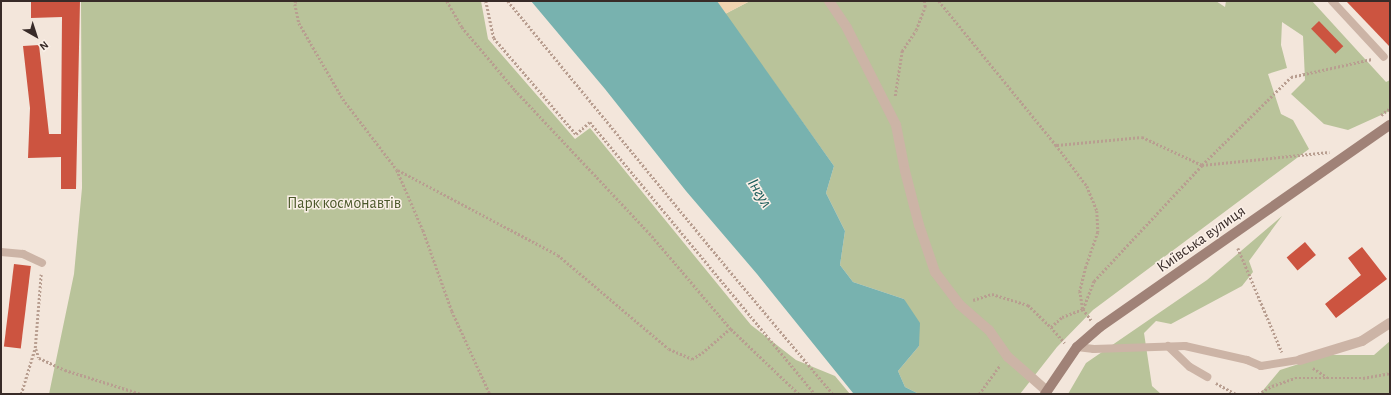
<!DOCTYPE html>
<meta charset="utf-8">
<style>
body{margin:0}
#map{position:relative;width:1391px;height:395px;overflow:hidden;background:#f3e6db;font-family:"Alegreya Sans",sans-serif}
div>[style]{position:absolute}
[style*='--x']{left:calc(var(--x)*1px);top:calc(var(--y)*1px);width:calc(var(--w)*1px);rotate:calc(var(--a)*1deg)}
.green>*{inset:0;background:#b9c39a}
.sand>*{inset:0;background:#f0d4b0}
.water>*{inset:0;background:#78b2af}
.building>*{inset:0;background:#cc5440;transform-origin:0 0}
.path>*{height:2.5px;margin-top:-1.25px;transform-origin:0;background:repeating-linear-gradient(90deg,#b89e90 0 2px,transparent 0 4px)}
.lane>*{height:8px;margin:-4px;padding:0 4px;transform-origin:4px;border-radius:4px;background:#ccb4a6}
.street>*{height:10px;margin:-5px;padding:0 5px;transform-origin:5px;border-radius:5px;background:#ccb4a6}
.secondary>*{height:10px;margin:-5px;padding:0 5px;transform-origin:5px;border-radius:5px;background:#a08277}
span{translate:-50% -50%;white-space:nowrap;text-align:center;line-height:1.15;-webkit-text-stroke:3px #fbf0e8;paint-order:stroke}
.park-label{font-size:16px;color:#4b582a}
.street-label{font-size:16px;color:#382b28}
.water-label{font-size:17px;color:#1b5c5a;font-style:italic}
.frame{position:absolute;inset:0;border:2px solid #382b28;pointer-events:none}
.north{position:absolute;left:16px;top:16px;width:40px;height:40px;-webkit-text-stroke:3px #fbf0e8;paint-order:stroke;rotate:141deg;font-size:11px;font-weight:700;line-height:16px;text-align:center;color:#382b28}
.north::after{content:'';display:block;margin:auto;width:14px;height:18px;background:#382b28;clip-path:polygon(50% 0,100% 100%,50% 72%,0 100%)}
</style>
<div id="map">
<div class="green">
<i style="clip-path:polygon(81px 1px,481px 1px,488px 39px,575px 139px,590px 128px,751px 325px,796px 360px,835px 376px,850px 394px,49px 394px,74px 274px,82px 188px)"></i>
<i style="clip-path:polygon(750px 1px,1216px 1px,1225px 7px,1226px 1px,1312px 1px,1386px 82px,1390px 80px,1390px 111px,1348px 130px,1324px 124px,1291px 94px,1305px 80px,1303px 36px,1282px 22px,1281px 45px,1287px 68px,1268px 74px,1281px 114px,1293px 120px,1309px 149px,1093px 310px,1057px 347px,1020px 394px,919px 394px,905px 387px,898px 371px,919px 346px,904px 299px,853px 282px,840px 265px,845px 231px,826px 193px,834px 166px,725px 14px)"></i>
<i style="clip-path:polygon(1282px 216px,1249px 261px,1253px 272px,1242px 286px,1171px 324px,1156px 321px,1144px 333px,1152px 386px,1161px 394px,1068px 394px,1086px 363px,1207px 280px)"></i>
<i style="clip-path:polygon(1390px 341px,1390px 394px,1260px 394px,1280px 370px,1327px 355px,1374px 355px)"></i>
</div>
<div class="sand">
<i style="clip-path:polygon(717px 1px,750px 1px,725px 14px)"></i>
</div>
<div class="water">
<i style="clip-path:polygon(531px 1px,717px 1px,834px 166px,826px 193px,845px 231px,840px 265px,853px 282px,904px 299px,920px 323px,919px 346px,898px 371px,905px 387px,919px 394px,853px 393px,757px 274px,686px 191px,605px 89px)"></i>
</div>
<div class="building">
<i style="clip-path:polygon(31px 1px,80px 1px,76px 189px,61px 189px,61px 157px,28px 158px,30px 108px,23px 46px,39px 45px,49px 134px,61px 134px,62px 17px,31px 18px)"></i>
<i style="clip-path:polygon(1346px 1px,1390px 1px,1390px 47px)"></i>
<i style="left:1319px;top:21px;width:35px;height:11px;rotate:46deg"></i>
<i style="left:1305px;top:242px;width:17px;height:24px;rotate:50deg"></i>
<i style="clip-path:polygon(1362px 247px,1387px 279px,1336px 318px,1325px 304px,1361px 275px,1348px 258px)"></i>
<i style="left:14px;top:264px;width:17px;height:83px;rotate:7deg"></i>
</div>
<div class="path">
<i style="--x:296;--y:1;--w:3;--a:108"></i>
<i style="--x:295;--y:4;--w:19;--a:78"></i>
<i style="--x:299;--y:23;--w:88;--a:59.9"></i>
<i style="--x:343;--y:99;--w:89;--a:52.7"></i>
<i style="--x:397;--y:170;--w:65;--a:66.6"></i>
<i style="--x:423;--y:230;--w:86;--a:70.3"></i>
<i style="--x:452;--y:311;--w:91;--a:65.4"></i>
<i style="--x:447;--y:1;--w:30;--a:60"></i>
<i style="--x:462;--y:27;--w:82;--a:49.9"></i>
<i style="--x:515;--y:90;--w:200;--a:46.8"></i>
<i style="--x:652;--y:236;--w:122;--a:49.7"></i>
<i style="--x:731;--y:329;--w:94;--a:43.7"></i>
<i style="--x:486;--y:1;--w:38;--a:78"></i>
<i style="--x:494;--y:38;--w:126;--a:49.5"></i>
<i style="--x:576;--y:134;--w:18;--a:-41"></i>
<i style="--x:590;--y:122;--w:353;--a:50.4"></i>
<i style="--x:508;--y:1;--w:356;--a:50.6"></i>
<i style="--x:734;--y:276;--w:154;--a:50"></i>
<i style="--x:939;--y:1;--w:186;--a:50.9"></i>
<i style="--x:1056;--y:145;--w:51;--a:52.9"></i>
<i style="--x:1087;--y:186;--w:27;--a:68"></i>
<i style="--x:1097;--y:211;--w:21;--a:87"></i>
<i style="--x:1098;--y:232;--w:37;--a:109"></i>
<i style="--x:1086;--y:267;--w:25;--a:104"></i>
<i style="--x:1080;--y:291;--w:18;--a:81"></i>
<i style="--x:1083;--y:309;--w:14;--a:54"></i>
<i style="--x:895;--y:96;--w:46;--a:-81.2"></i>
<i style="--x:902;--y:51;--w:25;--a:-56"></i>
<i style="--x:916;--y:30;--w:25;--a:-69"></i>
<i style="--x:925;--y:7;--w:6;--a:-99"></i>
<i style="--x:1381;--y:115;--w:11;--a:-38"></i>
<i style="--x:1057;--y:145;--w:85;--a:-5.4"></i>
<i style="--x:1142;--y:137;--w:66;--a:25"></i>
<i style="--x:1202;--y:165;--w:128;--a:-5.8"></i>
<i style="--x:398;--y:170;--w:181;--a:28"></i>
<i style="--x:558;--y:255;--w:145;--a:40.3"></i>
<i style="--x:669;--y:349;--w:25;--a:23"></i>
<i style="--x:692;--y:359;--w:12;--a:-31"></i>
<i style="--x:702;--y:353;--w:37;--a:-41"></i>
<i style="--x:1238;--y:248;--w:113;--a:67.1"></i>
<i style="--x:973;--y:300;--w:20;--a:-18"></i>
<i style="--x:992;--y:294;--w:38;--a:17"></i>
<i style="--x:1028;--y:305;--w:32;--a:44"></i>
<i style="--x:1051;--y:327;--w:21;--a:49"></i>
<i style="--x:1051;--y:327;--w:15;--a:-42"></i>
<i style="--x:1062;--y:317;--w:22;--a:-21"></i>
<i style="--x:1083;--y:309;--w:30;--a:-69"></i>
<i style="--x:1094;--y:281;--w:158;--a:-47"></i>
<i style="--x:1202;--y:165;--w:125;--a:-44.7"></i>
<i style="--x:1291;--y:77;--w:83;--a:-12.5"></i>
<i style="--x:36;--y:349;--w:9;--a:72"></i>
<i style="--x:39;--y:358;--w:29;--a:25"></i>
<i style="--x:65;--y:370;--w:80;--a:17.5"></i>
<i style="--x:1313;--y:368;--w:17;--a:33"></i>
<i style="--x:1216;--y:383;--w:23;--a:29"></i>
<i style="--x:21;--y:394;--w:48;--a:-73.1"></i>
<i style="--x:35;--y:348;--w:74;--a:-85.4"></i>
<i style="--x:979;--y:394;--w:36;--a:-54"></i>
<i style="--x:1258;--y:394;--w:16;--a:-30"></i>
<i style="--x:1272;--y:386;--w:24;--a:-19"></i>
<i style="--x:1295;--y:378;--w:68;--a:0"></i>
<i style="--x:1363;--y:378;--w:27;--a:-10"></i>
</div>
<div class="lane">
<i style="--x:1332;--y:1;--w:76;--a:47.1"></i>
<i style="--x:1;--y:252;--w:22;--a:5"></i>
<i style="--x:23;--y:254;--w:21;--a:25"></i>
<i style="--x:1168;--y:346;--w:30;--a:44"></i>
<i style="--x:1190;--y:367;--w:20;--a:30"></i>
<i style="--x:1077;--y:347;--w:17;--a:7"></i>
<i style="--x:1094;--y:349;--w:91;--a:-1.9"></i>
<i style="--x:1185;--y:346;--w:64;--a:12.7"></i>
<i style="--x:1247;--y:360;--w:15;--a:23"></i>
<i style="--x:1261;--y:366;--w:39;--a:-9"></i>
</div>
<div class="street">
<i style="--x:829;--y:1;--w:32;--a:56"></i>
<i style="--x:847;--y:28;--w:109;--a:63.2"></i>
<i style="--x:896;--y:125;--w:47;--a:78.9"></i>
<i style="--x:905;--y:171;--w:56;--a:75.5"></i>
<i style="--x:919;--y:225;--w:50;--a:71.2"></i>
<i style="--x:935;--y:272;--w:41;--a:52.9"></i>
<i style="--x:960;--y:305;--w:38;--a:41"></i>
<i style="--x:989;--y:330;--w:33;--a:55"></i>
<i style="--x:1008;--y:357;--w:52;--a:41.1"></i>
<i style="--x:1300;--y:360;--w:65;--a:-17"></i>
<i style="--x:1362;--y:341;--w:33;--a:-33"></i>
</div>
<div class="secondary">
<i style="--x:1045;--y:394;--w:57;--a:-55.8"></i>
<i style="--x:1077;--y:347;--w:30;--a:-41"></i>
<i style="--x:1100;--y:327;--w:353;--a:-34.9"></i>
</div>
<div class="park-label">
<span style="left:344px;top:203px">Парк космонавтів</span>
</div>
<div class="street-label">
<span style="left:1201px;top:239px;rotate:-35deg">Київська вулиця</span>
</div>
<div class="water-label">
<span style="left:760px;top:193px;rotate:58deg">Інгул</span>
</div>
<div class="frame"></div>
<div class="north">N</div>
</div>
